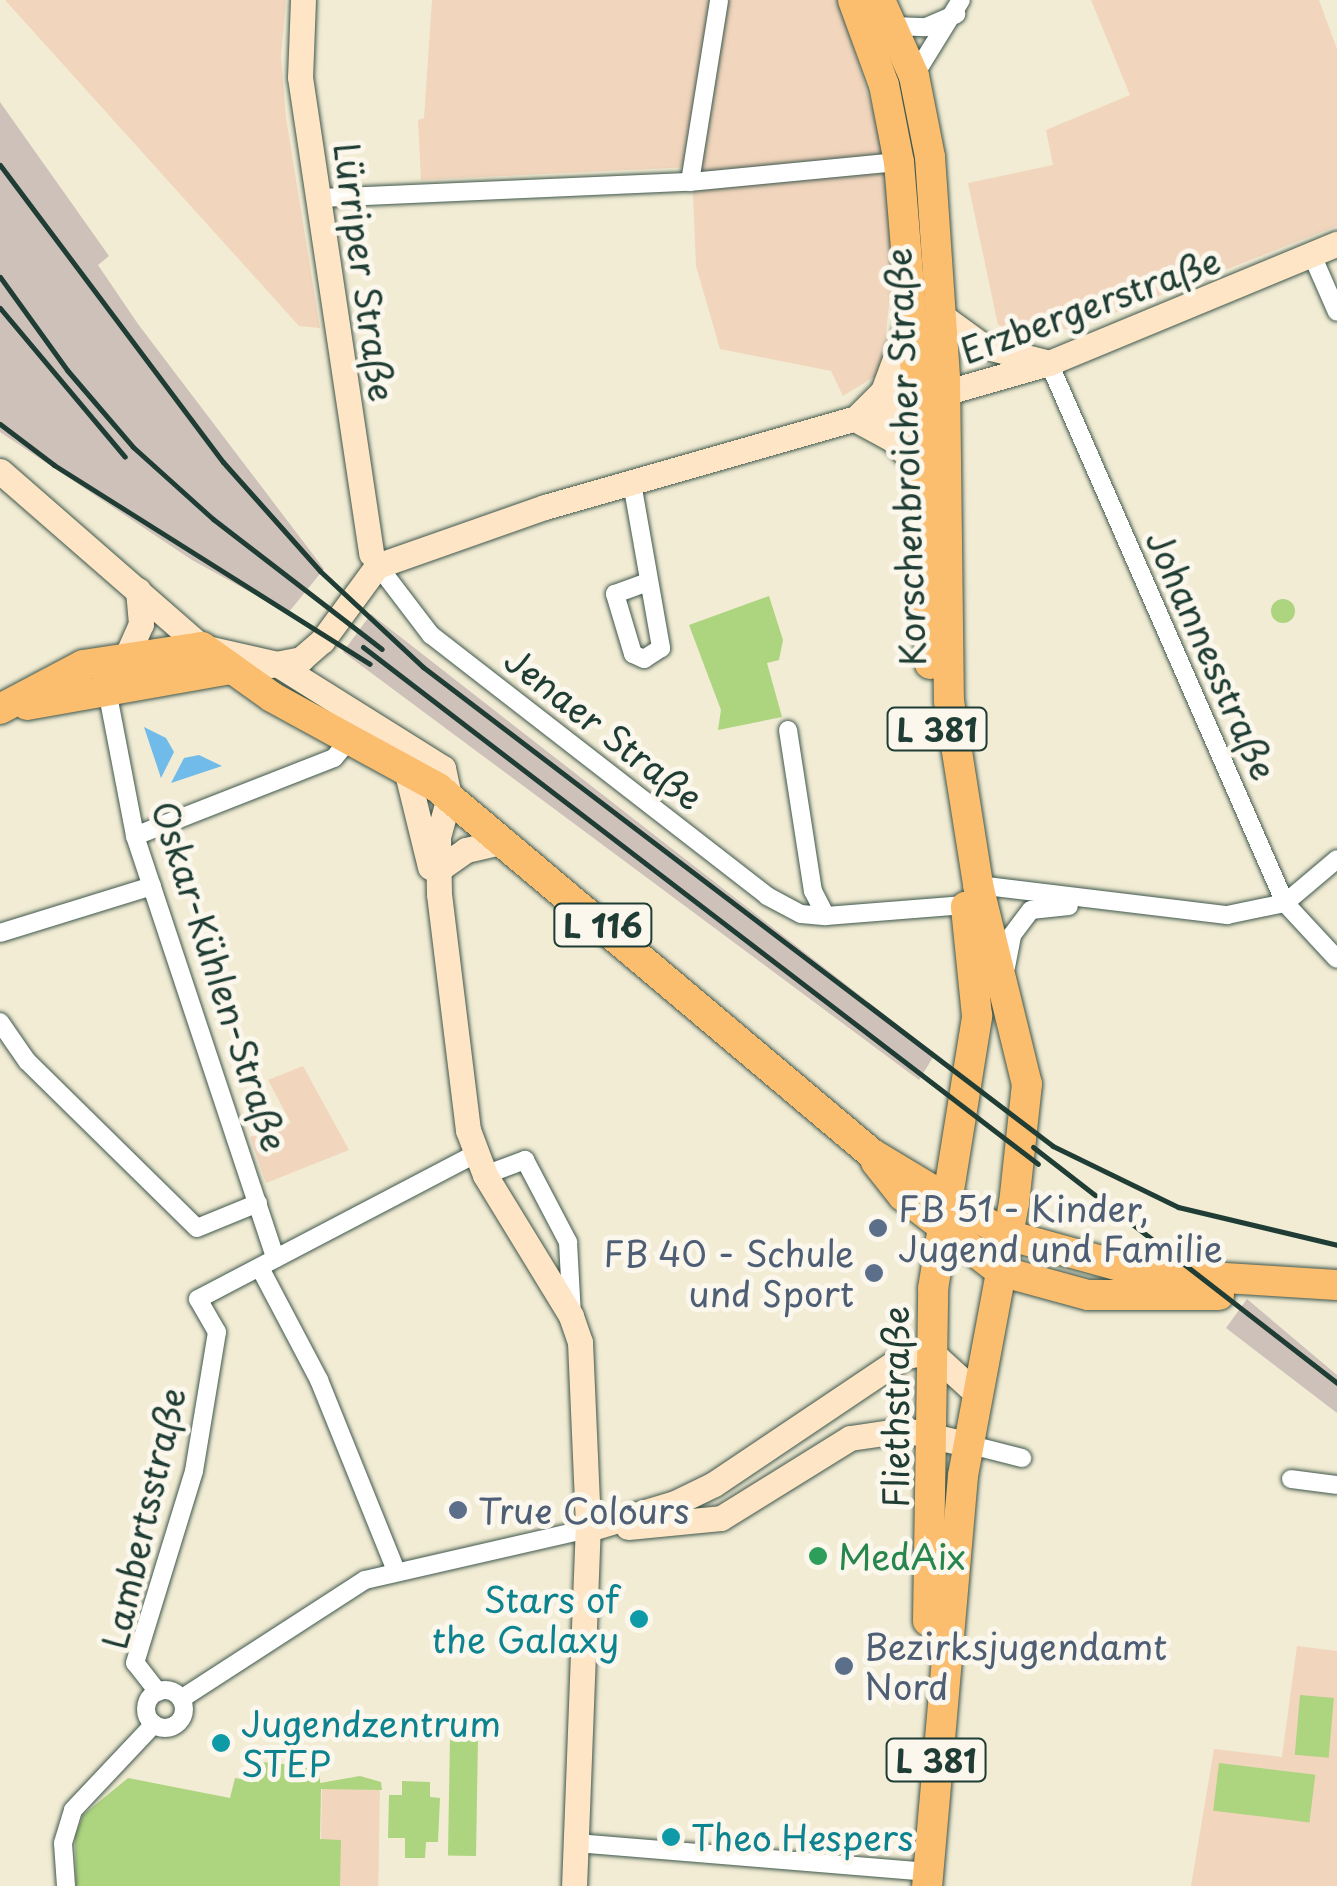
<!DOCTYPE html>
<meta charset="utf-8">
<style>
body{margin:0}
#map{position:relative;width:1337px;height:1886px;overflow:hidden;background:#f2ecd4;font-family:"Playpen Sans",sans-serif}
div>[style]{position:absolute}
[style*='--x']{left:calc(var(--x)*1px);top:calc(var(--y)*1px);width:calc(var(--w)*1px);rotate:calc(var(--a)*1deg)}
.built>*{inset:0;background:#f1d5bd;transform-origin:0 0}
.industrial>*{inset:0;background:#cec1ba}
.green>*{inset:0;background:#add47f;transform-origin:0 0}
.round{border-radius:50%}
.water>*{inset:0;background:#70bbe9}
.roads{filter:drop-shadow(0 0 2px #3f574c) drop-shadow(0 0 2px #3f574c)}
.street>*{height:18px;margin:-9px;padding:0 9px;transform-origin:9px;border-radius:9px;background:#fff}
.street>.ring{margin:-9px;padding:0;box-sizing:content-box;background:none;border:18px solid #fff;border-radius:50%}
.secondary>*{height:25px;margin:-12.5px;padding:0 12.5px;transform-origin:12.5px;border-radius:12.5px;background:#fde5c5}
.primary>*{height:30px;margin:-15px;padding:0 15px;transform-origin:15px;border-radius:15px;background:#fbbd6e}
.rail>*{height:5px;margin:-2.5px;padding:0 2.5px;transform-origin:2.5px;border-radius:2.5px;background:#1f3d34}
.dots>*{width:28px;height:28px;translate:-50% -50%;box-sizing:border-box;border:5px solid #fbf7ec;border-radius:50%}
span{translate:-50% -50%;white-space:nowrap;text-align:center;line-height:1.15;-webkit-text-stroke:10px #fbf7ec;paint-order:stroke}
.shield-label span{padding:2px 8px;background:#fbf7ec;border:2px solid;border-radius:8px;-webkit-text-stroke-width:0}
.shield-label{font-size:32px;color:#1f3d34;font-weight:700}
.street-label{font-size:35px;color:#1f3d34}
.service-label{font-size:35px;color:#4e5e75}
.left{translate:0 -50%;text-align:left}
.right{translate:-100% -50%;text-align:right}
.leisure-label{font-size:35px;color:#27864d}
.culture-label{font-size:35px;color:#0d838f}
</style>
<div id="map">
<div class="built">
<i style="clip-path:polygon(5px 0,286px 0,281px 56px,286px 118px,320px 328px,299px 326px)"></i>
<i style="clip-path:polygon(432px 0,838px 0,885px 148px,898px 218px,882px 372px,843px 396px,831px 371px,720px 349px,696px 266px,692px 167px,421px 180px,418px 120px,424px 118px)"></i>
<i style="clip-path:polygon(1091px 0,1319px 0,1337px 49px,1337px 226px,1074px 329px,1013px 330px,998px 325px,968px 183px,1053px 165px,1046px 130px,1130px 95px)"></i>
<i style="clip-path:polygon(303px 1066px,349px 1150px,266px 1183px,250px 1137px,291px 1123px,268px 1080px)"></i>
<i style="clip-path:polygon(1297px 1646px,1337px 1651px,1337px 1886px,1191px 1886px,1214px 1749px,1282px 1757px)"></i>
<i style="left:322px;top:1783px;width:58px;height:103px;rotate:1deg"></i>
</div>
<div class="industrial">
<i style="clip-path:polygon(0 102px,109px 256px,98px 265px,138px 324px,324px 569px,288px 613px,192px 560px,0 432px)"></i>
<i style="clip-path:polygon(371px 614px,935px 1054px,919px 1080px,343px 652px)"></i>
<i style="clip-path:polygon(1247px 1299px,1337px 1375px,1337px 1413px,1226px 1328px)"></i>
</div>
<div class="green">
<i style="clip-path:polygon(769px 596px,783px 640px,779px 660px,767px 663px,782px 717px,718px 730px,721px 710px,689px 625px)"></i>
<i class="round" style="left:1271px;top:599px;width:24px;height:24px"></i>
<i style="left:1300px;top:1695px;width:34px;height:60px;rotate:5deg"></i>
<i style="left:478px;top:1739px;width:117px;height:28px;rotate:91deg"></i>
<i style="clip-path:polygon(263px 1762px,320px 1768px,320px 1783px,360px 1776px,381px 1782px,382px 1790px,321px 1789px,320px 1839px,341px 1840px,340px 1886px,76px 1886px,75px 1837px,83px 1815px,128px 1778px,230px 1798px,235px 1778px,259px 1782px)"></i>
<i style="left:1219px;top:1763px;width:97px;height:48px;rotate:7deg"></i>
<i style="clip-path:polygon(402px 1781px,430px 1782px,430px 1797px,440px 1798px,438px 1842px,426px 1842px,425px 1858px,405px 1858px,405px 1838px,388px 1838px,389px 1795px,402px 1795px)"></i>
</div>
<div class="water">
<i style="clip-path:polygon(144px 727px,166px 738px,174px 752px,161px 778px)"></i>
<i style="clip-path:polygon(199px 755px,222px 766px,171px 783px,184px 758px)"></i>
</div>
<div class="roads">
<div class="street">
<i style="--x:893;--y:26;--w:33;--a:2"></i>
<i style="--x:926;--y:27;--w:33;--a:-23"></i>
<i style="--x:914;--y:76;--w:89;--a:-58.3"></i>
<i style="--x:690;--y:182;--w:184;--a:-80.9"></i>
<i style="--x:318;--y:198;--w:372;--a:-2.5"></i>
<i style="--x:690;--y:182;--w:210;--a:-5.5"></i>
<i style="--x:1312;--y:255;--w:62;--a:66.3"></i>
<i style="--x:1049;--y:363;--w:589;--a:66.39"></i>
<i style="--x:1285;--y:903;--w:76;--a:47.1"></i>
<i style="--x:632;--y:483;--w:168;--a:80"></i>
<i style="--x:661;--y:648;--w:20;--a:147"></i>
<i style="--x:644;--y:659;--w:12;--a:-156"></i>
<i style="--x:633;--y:654;--w:63;--a:-106.7"></i>
<i style="--x:615;--y:594;--w:32;--a:-20"></i>
<i style="--x:373;--y:559;--w:96;--a:52.7"></i>
<i style="--x:431;--y:635;--w:425;--a:37.8"></i>
<i style="--x:767;--y:896;--w:38;--a:28"></i>
<i style="--x:801;--y:914;--w:25;--a:5"></i>
<i style="--x:826;--y:916;--w:139;--a:-4.5"></i>
<i style="--x:106;--y:685;--w:154;--a:79.1"></i>
<i style="--x:135;--y:836;--w:445;--a:71.6"></i>
<i style="--x:788;--y:730;--w:163;--a:81.2"></i>
<i style="--x:813;--y:891;--w:28;--a:63"></i>
<i style="--x:135;--y:836;--w:214;--a:-21.4"></i>
<i style="--x:334;--y:758;--w:26;--a:-50"></i>
<i style="--x:978;--y:885;--w:251;--a:6.9"></i>
<i style="--x:1227;--y:915;--w:59;--a:-11.7"></i>
<i style="--x:1285;--y:903;--w:68;--a:-40.2"></i>
<i style="--x:0;--y:933;--w:159;--a:-17.2"></i>
<i style="--x:1006;--y:967;--w:33;--a:-79"></i>
<i style="--x:1012;--y:935;--w:31;--a:-53"></i>
<i style="--x:1031;--y:910;--w:38;--a:-6"></i>
<i style="--x:0;--y:1022;--w:47;--a:55.3"></i>
<i style="--x:27;--y:1061;--w:238;--a:44.5"></i>
<i style="--x:197;--y:1228;--w:66;--a:-22.3"></i>
<i style="--x:485;--y:1175;--w:43;--a:-20.6"></i>
<i style="--x:525;--y:1160;--w:93;--a:62.3"></i>
<i style="--x:568;--y:1242;--w:73;--a:86.9"></i>
<i style="--x:260;--y:1268;--w:127;--a:62.2"></i>
<i style="--x:319;--y:1380;--w:203;--a:68"></i>
<i style="--x:967;--y:1444;--w:57;--a:14.3"></i>
<i style="--x:1291;--y:1479;--w:46;--a:7.4"></i>
<i class="ring" style="left:146px;top:1690px;width:20px;height:20px"></i>
<i style="--x:158;--y:1692;--w:37;--a:-128"></i>
<i style="--x:135;--y:1663;--w:201;--a:-72.9"></i>
<i style="--x:194;--y:1471;--w:141;--a:-80.6"></i>
<i style="--x:217;--y:1332;--w:38;--a:-120"></i>
<i style="--x:198;--y:1299;--w:313;--a:-27.6"></i>
<i style="--x:181;--y:1699;--w:219;--a:-32.9"></i>
<i style="--x:365;--y:1580;--w:229;--a:-12.9"></i>
<i style="--x:576;--y:1843;--w:339;--a:4.7"></i>
<i style="--x:66;--y:1886;--w:43;--a:-94"></i>
<i style="--x:63;--y:1843;--w:34;--a:-73"></i>
<i style="--x:73;--y:1810;--w:118;--a:-46.7"></i>
</div>
<div class="secondary">
<i style="--x:303;--y:0;--w:77;--a:92.2"></i>
<i style="--x:300;--y:77;--w:482;--a:81.5"></i>
<i style="--x:943;--y:317;--w:49;--a:35.9"></i>
<i style="--x:983;--y:346;--w:68;--a:14.4"></i>
<i style="--x:858;--y:416;--w:35;--a:-45"></i>
<i style="--x:883;--y:391;--w:75;--a:-69.6"></i>
<i style="--x:855;--y:419;--w:42;--a:28.4"></i>
<i style="--x:892;--y:439;--w:47;--a:46.7"></i>
<i style="--x:0;--y:471;--w:268;--a:41.1"></i>
<i style="--x:202;--y:647;--w:77;--a:12.8"></i>
<i style="--x:277;--y:664;--w:196;--a:32.1"></i>
<i style="--x:443;--y:768;--w:30;--a:78"></i>
<i style="--x:449;--y:797;--w:41;--a:105.4"></i>
<i style="--x:438;--y:837;--w:57;--a:89"></i>
<i style="--x:439;--y:894;--w:238;--a:83"></i>
<i style="--x:468;--y:1130;--w:48;--a:69.3"></i>
<i style="--x:485;--y:1175;--w:165;--a:58.6"></i>
<i style="--x:571;--y:1316;--w:28;--a:71"></i>
<i style="--x:580;--y:1342;--w:181;--a:87.5"></i>
<i style="--x:588;--y:1523;--w:363;--a:92.2"></i>
<i style="--x:128;--y:653;--w:32;--a:-66"></i>
<i style="--x:141;--y:624;--w:34;--a:-95"></i>
<i style="--x:271;--y:665;--w:31;--a:-11"></i>
<i style="--x:301;--y:659;--w:28;--a:-41"></i>
<i style="--x:322;--y:641;--w:93;--a:-53.7"></i>
<i style="--x:377;--y:566;--w:178;--a:-19.4"></i>
<i style="--x:545;--y:507;--w:524;--a:-15.95"></i>
<i style="--x:1049;--y:363;--w:312;--a:-22.5"></i>
<i style="--x:405;--y:765;--w:105;--a:76.2"></i>
<i style="--x:439;--y:869;--w:33;--a:-35"></i>
<i style="--x:466;--y:850;--w:40;--a:-13"></i>
<i style="--x:628;--y:1527;--w:93;--a:-5.5"></i>
<i style="--x:721;--y:1518;--w:152;--a:-31.8"></i>
<i style="--x:850;--y:1438;--w:56;--a:-8.3"></i>
<i style="--x:905;--y:1430;--w:64;--a:12.7"></i>
<i style="--x:588;--y:1529;--w:91;--a:-16.6"></i>
<i style="--x:675;--y:1503;--w:43;--a:-26"></i>
<i style="--x:714;--y:1484;--w:228;--a:-33.9"></i>
<i style="--x:903;--y:1357;--w:28;--a:-13"></i>
<i style="--x:930;--y:1351;--w:62;--a:42.4"></i>
</div>
<div class="primary">
<i style="--x:853;--y:0;--w:90;--a:70"></i>
<i style="--x:884;--y:85;--w:78;--a:79"></i>
<i style="--x:899;--y:162;--w:312;--a:85.4"></i>
<i style="--x:924;--y:473;--w:191;--a:88.2"></i>
<i style="--x:880;--y:0;--w:83;--a:65.9"></i>
<i style="--x:914;--y:76;--w:83;--a:78.8"></i>
<i style="--x:930;--y:157;--w:223;--a:86.1"></i>
<i style="--x:945;--y:379;--w:322;--a:89.3"></i>
<i style="--x:949;--y:701;--w:186;--a:81"></i>
<i style="--x:978;--y:885;--w:205;--a:76.2"></i>
<i style="--x:1027;--y:1084;--w:120;--a:96.2"></i>
<i style="--x:1014;--y:1203;--w:278;--a:100.6"></i>
<i style="--x:963;--y:1476;--w:412;--a:95"></i>
<i style="--x:27;--y:705;--w:207;--a:-10"></i>
<i style="--x:0;--y:709;--w:94;--a:-27.9"></i>
<i style="--x:83;--y:665;--w:120;--a:-8.6"></i>
<i style="--x:202;--y:647;--w:86;--a:35.5"></i>
<i style="--x:272;--y:697;--w:189;--a:28.7"></i>
<i style="--x:438;--y:788;--w:566;--a:40.13"></i>
<i style="--x:871;--y:1153;--w:159;--a:31.1"></i>
<i style="--x:1007;--y:1235;--w:143;--a:15.4"></i>
<i style="--x:1145;--y:1273;--w:192;--a:3.6"></i>
<i style="--x:876;--y:1162;--w:43;--a:51.5"></i>
<i style="--x:903;--y:1196;--w:123;--a:37.7"></i>
<i style="--x:1000;--y:1271;--w:91;--a:15.3"></i>
<i style="--x:1088;--y:1295;--w:131;--a:0"></i>
<i style="--x:928;--y:1621;--w:332;--a:-89.1"></i>
<i style="--x:933;--y:1289;--w:277;--a:-80.8"></i>
<i style="--x:977;--y:1016;--w:110;--a:-95.8"></i>
</div>
</div>
<div class="rail">
<i style="--x:0;--y:165;--w:371;--a:53.1"></i>
<i style="--x:223;--y:462;--w:146;--a:48.3"></i>
<i style="--x:320;--y:571;--w:141;--a:43"></i>
<i style="--x:423;--y:667;--w:791;--a:37.25"></i>
<i style="--x:1053;--y:1146;--w:139;--a:26"></i>
<i style="--x:1178;--y:1207;--w:163;--a:13.4"></i>
<i style="--x:0;--y:277;--w:115;--a:54.2"></i>
<i style="--x:67;--y:370;--w:101;--a:49.4"></i>
<i style="--x:133;--y:447;--w:108;--a:42"></i>
<i style="--x:213;--y:519;--w:213;--a:37.6"></i>
<i style="--x:0;--y:308;--w:194;--a:50"></i>
<i style="--x:0;--y:424;--w:68;--a:37.2"></i>
<i style="--x:54;--y:465;--w:373;--a:32.2"></i>
<i style="--x:363;--y:647;--w:850;--a:37.45"></i>
<i style="--x:1033;--y:1147;--w:385;--a:37.8"></i>
</div>
<div class="dots">
<i style="left:878px;top:1228px;background:#5c6f8a"></i>
<i style="left:874px;top:1273px;background:#5c6f8a"></i>
<i style="left:458px;top:1510px;background:#5c6f8a"></i>
<i style="left:818px;top:1556px;background:#2e9e5b"></i>
<i style="left:639px;top:1619px;background:#0f9aa8"></i>
<i style="left:844px;top:1666px;background:#5c6f8a"></i>
<i style="left:221px;top:1743px;background:#0f9aa8"></i>
<i style="left:671px;top:1837px;background:#0f9aa8"></i>
</div>
<div class="shield-label">
<span style="left:937px;top:729px">L 381</span>
<span style="left:603px;top:925px">L 116</span>
<span style="left:936px;top:1760px">L 381</span>
</div>
<div class="street-label">
<span style="left:365px;top:272px;rotate:82deg">Lürriper Straße</span>
<span style="left:1090px;top:305px;rotate:-20deg">Erzbergerstraße</span>
<span style="left:905px;top:457px;rotate:-92deg">Korschenbroicher Straße</span>
<span style="left:1212px;top:655px;rotate:66deg">Johannesstraße</span>
<span style="left:604px;top:728px;rotate:38deg">Jenaer Straße</span>
<span style="left:220px;top:976px;rotate:72deg">Oskar-Kühlen-Straße</span>
<span style="left:895px;top:1407px;rotate:-90deg">Fliethstraße</span>
<span style="left:143px;top:1518px;rotate:-77deg">Lambertsstraße</span>
</div>
<div class="service-label">
<span class="left" style="left:898px;top:1228px">FB 51 - Kinder,<br>Jugend und Familie</span>
<span class="right" style="left:854px;top:1273px">FB 40 - Schule<br>und Sport</span>
<span class="left" style="left:478px;top:1510px">True Colours</span>
<span class="left" style="left:864px;top:1666px">Bezirksjugendamt<br>Nord</span>
</div>
<div class="leisure-label">
<span class="left" style="left:838px;top:1556px">MedAix</span>
</div>
<div class="culture-label">
<span class="right" style="left:619px;top:1619px">Stars of<br>the Galaxy</span>
<span class="left" style="left:241px;top:1743px">Jugendzentrum<br>STEP</span>
<span class="left" style="left:691px;top:1837px">Theo Hespers</span>
</div>
</div>
